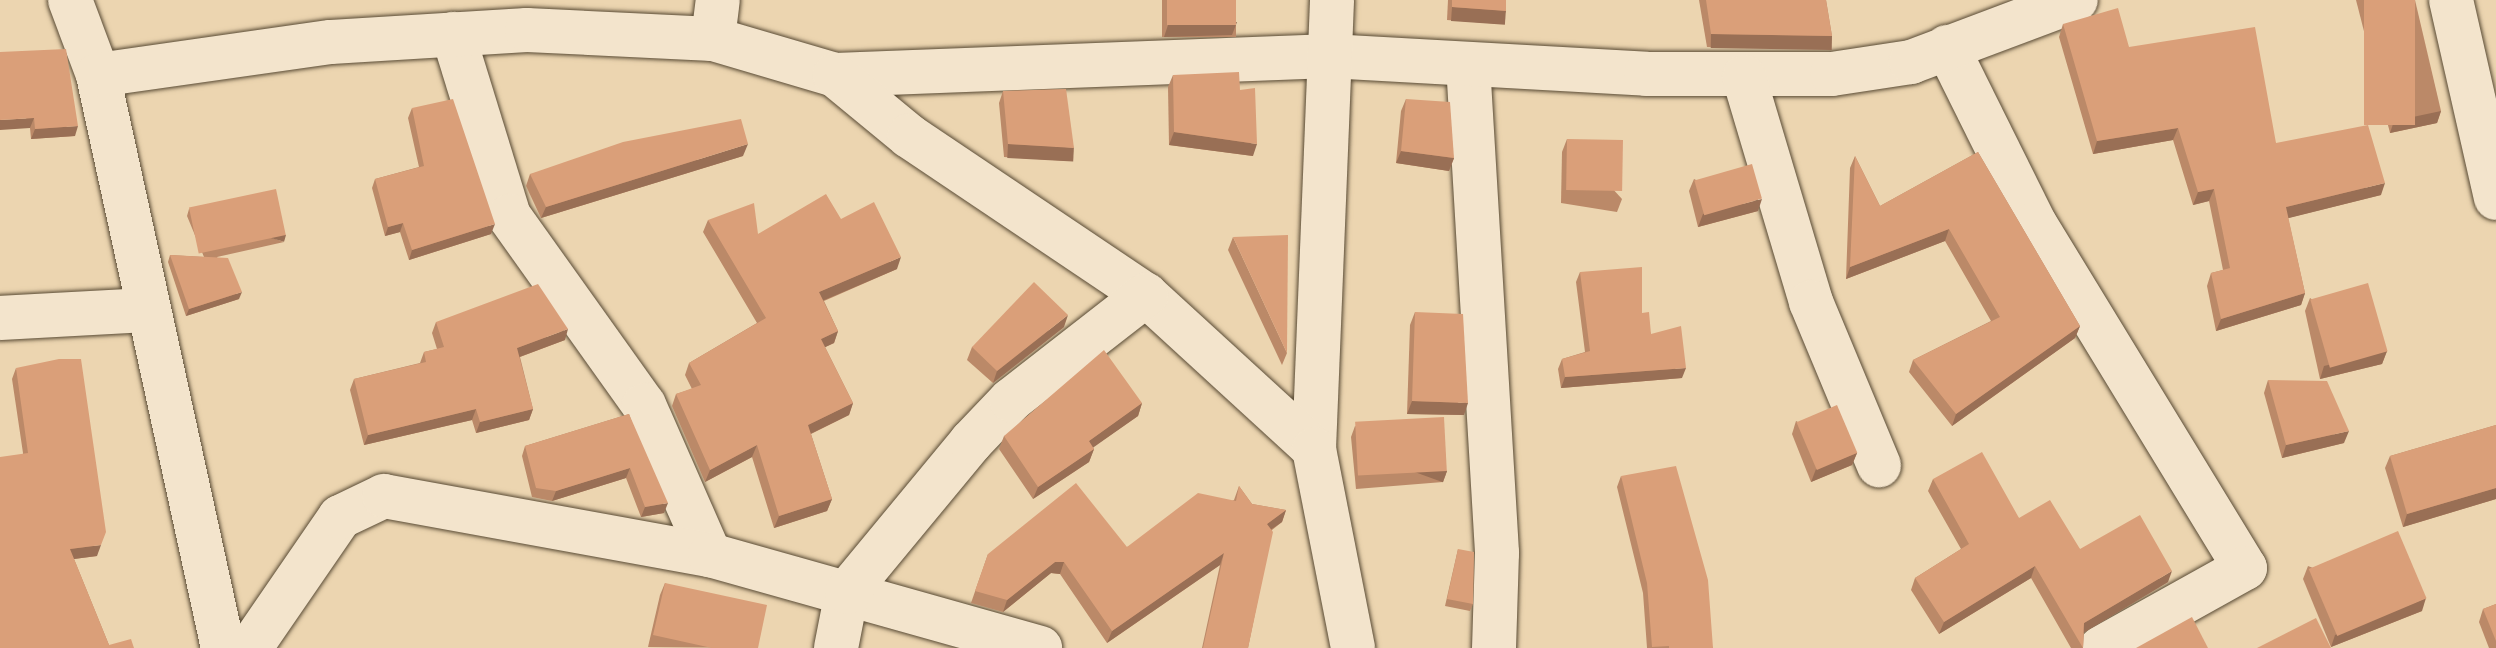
<!DOCTYPE html>
<style>
body{margin:0}
#map{position:relative;width:2496px;height:648px;overflow:hidden;background:#ecd5b0;font-family:"IM FELL DW Pica",serif}
div>[style]{position:absolute}
[style*='--x']{left:calc(var(--x)*1px);top:calc(var(--y)*1px);width:calc(var(--w)*1px);rotate:calc(var(--a)*1deg)}
.roads{filter:drop-shadow(0 0 2px #584a34) drop-shadow(0 0 2px #584a34)}
.minor>*{height:44px;margin:-22px;padding:0 22px;transform-origin:22px;border-radius:22px;background:#f3e4cc}
.wall>*{inset:0;background:#bb8968;transform-origin:0 0}
.shaded-wall>*{inset:0;background:#996f55;transform-origin:0 0}
.building>*{inset:0;background:#da9f79;transform-origin:0 0}
span{translate:-50% -50%;white-space:nowrap;text-align:center;line-height:1.15;-webkit-text-stroke:8px #f3e4cc;paint-order:stroke}
</style>
<div id="map">
<div class="roads">
<div class="minor">
<i style="--x:70;--y:0;--w:80;--a:69.5"></i>
<i style="--x:2451;--y:0;--w:203;--a:77.2"></i>
<i style="--x:453;--y:34;--w:190;--a:72.9"></i>
<i style="--x:509;--y:216;--w:232;--a:54.5"></i>
<i style="--x:644;--y:405;--w:164;--a:66.3"></i>
<i style="--x:713;--y:39;--w:39;--a:-83"></i>
<i style="--x:1947;--y:47;--w:198;--a:63.6"></i>
<i style="--x:2035;--y:224;--w:403;--a:58.6"></i>
<i style="--x:2245;--y:568;--w:165;--a:150.9"></i>
<i style="--x:1468;--y:64;--w:490;--a:86.6"></i>
<i style="--x:1497;--y:553;--w:95;--a:91.8"></i>
<i style="--x:835;--y:75;--w:494;--a:-2.2"></i>
<i style="--x:1329;--y:56;--w:318;--a:3.2"></i>
<i style="--x:1646;--y:74;--w:186;--a:0"></i>
<i style="--x:1832;--y:74;--w:80;--a:-8.6"></i>
<i style="--x:1911;--y:62;--w:176;--a:-20.6"></i>
<i style="--x:1744;--y:77;--w:235;--a:73.4"></i>
<i style="--x:1811;--y:302;--w:177;--a:67.4"></i>
<i style="--x:0;--y:318;--w:148;--a:-3.1"></i>
<i style="--x:1314;--y:449;--w:449;--a:-87.7"></i>
<i style="--x:223;--y:648;--w:586;--a:-102.31"></i>
<i style="--x:98;--y:75;--w:235;--a:-8.1"></i>
<i style="--x:331;--y:42;--w:196;--a:-3.5"></i>
<i style="--x:527;--y:30;--w:186;--a:2.8"></i>
<i style="--x:713;--y:39;--w:127;--a:16.4"></i>
<i style="--x:835;--y:75;--w:96;--a:39.5"></i>
<i style="--x:909;--y:136;--w:285;--a:33.9"></i>
<i style="--x:1146;--y:295;--w:228;--a:42.5"></i>
<i style="--x:1314;--y:449;--w:203;--a:78.9"></i>
<i style="--x:250;--y:648;--w:159;--a:-55.5"></i>
<i style="--x:340;--y:517;--w:49;--a:-25.5"></i>
<i style="--x:384;--y:496;--w:331;--a:10.3"></i>
<i style="--x:710;--y:555;--w:343;--a:15.7"></i>
<i style="--x:836;--y:648;--w:57;--a:-78.9"></i>
<i style="--x:847;--y:592;--w:195;--a:-50.4"></i>
<i style="--x:971;--y:442;--w:58;--a:-46.4"></i>
<i style="--x:1011;--y:400;--w:171;--a:-37.9"></i>
</div>
</div>
<div class="wall">
<i style="left:1162px;top:0;width:74px;height:37px"></i>
<i style="clip-path:polygon(1448px 0,1506px 0,1506px 11px,1501px 24px,1447px 20px)"></i>
<i style="clip-path:polygon(1699px 0,1826px 0,1832px 36px,1828px 49px,1707px 47px)"></i>
<i style="clip-path:polygon(2356px 0,2415px 0,2441px 111px,2437px 123px,2390px 133px)"></i>
<i style="clip-path:polygon(2063px 24px,2129px 47px,2276px 143px,2381px 195px,2288px 218px,2305px 293px,2301px 305px,2216px 331px,2207px 286px,2211px 273px,2223px 270px,2209px 201px,2193px 205px,2173px 140px,2093px 154px,2059px 37px)"></i>
<i style="clip-path:polygon(0 52px,75px 136px,31px 139px,30px 128px)"></i>
<i style="clip-path:polygon(1173px 75px,1240px 90px,1253px 156px,1169px 145px,1168px 87px)"></i>
<i style="clip-path:polygon(1003px 91px,1069px 161px,1004px 157px,999px 103px)"></i>
<i style="clip-path:polygon(1406px 99px,1454px 158px,1449px 171px,1396px 163px,1401px 111px)"></i>
<i style="clip-path:polygon(412px 108px,491px 234px,409px 260px,400px 232px,385px 236px,372px 188px,375px 179px,419px 167px,408px 118px)"></i>
<i style="clip-path:polygon(1567px 139px,1622px 199px,1617px 212px,1561px 203px,1562px 152px)"></i>
<i style="clip-path:polygon(1978px 152px,2080px 326px,2075px 338px,1952px 426px,1909px 372px,1913px 360px,1991px 321px,1945px 241px,1846px 279px,1850px 168px,1855px 156px,1880px 206px)"></i>
<i style="clip-path:polygon(743px 156px,541px 218px,526px 186px,530px 174px)"></i>
<i style="clip-path:polygon(1694px 179px,1758px 211px,1698px 227px,1689px 191px)"></i>
<i style="clip-path:polygon(189px 209px,284px 242px,217px 257px,239px 299px,186px 316px,168px 262px,170px 255px,204px 257px,187px 216px)"></i>
<i style="clip-path:polygon(841px 219px,897px 269px,824px 301px,838px 331px,834px 343px,825px 347px,853px 403px,849px 415px,811px 434px,832px 499px,827px 511px,774px 528px,752px 457px,705px 482px,672px 406px,676px 394px,692px 389px,685px 375px,689px 363px,757px 323px,703px 232px,708px 220px,758px 234px)"></i>
<i style="clip-path:polygon(1233px 237px,1287px 353px,1282px 365px,1228px 250px)"></i>
<i style="clip-path:polygon(1580px 272px,1642px 313px,1651px 334px,1682px 378px,1561px 388px,1558px 369px,1562px 359px,1585px 352px,1576px 282px)"></i>
<i style="clip-path:polygon(2310px 298px,2387px 351px,2382px 364px,2320px 379px,2305px 311px)"></i>
<i style="clip-path:polygon(1415px 312px,1464px 415px,1407px 414px,1410px 325px)"></i>
<i style="clip-path:polygon(436px 322px,565px 340px,520px 357px,533px 409px,529px 420px,476px 433px,472px 420px,364px 445px,350px 390px,354px 379px,420px 363px,424px 352px,437px 349px,432px 333px)"></i>
<i style="clip-path:polygon(1064px 327px,993px 383px,967px 360px,972px 347px)"></i>
<i style="clip-path:polygon(16px 368px,97px 556px,74px 559px,109px 645px,0 648px,23px 453px,12px 379px)"></i>
<i style="clip-path:polygon(2268px 380px,2344px 443px,2282px 458px,2264px 393px)"></i>
<i style="clip-path:polygon(1142px 403px,1138px 416px,1093px 447px,1094px 449px,1089px 462px,1033px 499px,999px 449px,1004px 436px)"></i>
<i style="clip-path:polygon(629px 414px,664px 513px,641px 517px,626px 478px,552px 501px,532px 497px,522px 456px,525px 446px)"></i>
<i style="clip-path:polygon(1796px 421px,1857px 453px,1852px 465px,1811px 482px,1792px 434px)"></i>
<i style="clip-path:polygon(2496px 425px,2496px 499px,2403px 527px,2385px 468px,2390px 456px)"></i>
<i style="clip-path:polygon(1355px 426px,1447px 471px,1443px 482px,1356px 489px,1351px 437px)"></i>
<i style="clip-path:polygon(1621px 476px,1713px 648px,1647px 648px,1643px 593px,1617px 487px)"></i>
<i style="clip-path:polygon(1933px 479px,2019px 518px,2080px 549px,2168px 582px,2084px 632px,2083px 648px,2071px 648px,2031px 578px,1939px 634px,1911px 590px,1915px 578px,1961px 549px,1928px 491px)"></i>
<i style="clip-path:polygon(1239px 486px,1252px 504px,1286px 510px,1282px 522px,1272px 530px,1248px 648px,1202px 648px,1220px 565px,1107px 643px,1060px 574px,1051px 573px,1003px 612px,971px 603px,988px 554px,1127px 547px,1234px 500px)"></i>
<i style="clip-path:polygon(1458px 549px,1473px 604px,1470px 611px,1445px 606px)"></i>
<i style="clip-path:polygon(2308px 566px,2422px 611px,2331px 647px,2303px 579px)"></i>
<i style="clip-path:polygon(665px 583px,758px 648px,648px 647px,660px 595px)"></i>
<i style="clip-path:polygon(2496px 604px,2496px 648px,2489px 648px,2479px 622px,2483px 609px)"></i>
</div>
<div class="shaded-wall">
<i style="left:1452px;top:7px;width:54px;height:14px;rotate:4deg"></i>
<i style="clip-path:polygon(1237px 22px,1232px 35px,1164px 37px,1168px 25px)"></i>
<i style="left:1711px;top:34px;width:121px;height:14px;rotate:1deg"></i>
<i style="clip-path:polygon(2441px 111px,2437px 123px,2390px 133px,2394px 121px)"></i>
<i style="clip-path:polygon(34px 118px,30px 128px,0 130px,0 120px)"></i>
<i style="clip-path:polygon(78px 126px,75px 136px,31px 139px,35px 129px)"></i>
<i style="clip-path:polygon(2178px 128px,2173px 140px,2093px 154px,2097px 141px)"></i>
<i style="clip-path:polygon(1174px 132px,1257px 144px,1253px 156px,1169px 145px)"></i>
<i style="clip-path:polygon(748px 144px,743px 156px,541px 218px,546px 207px)"></i>
<i style="left:1008px;top:144px;width:66px;height:14px;rotate:3deg"></i>
<i style="clip-path:polygon(1401px 151px,1454px 158px,1449px 171px,1396px 163px)"></i>
<i style="clip-path:polygon(2385px 183px,2381px 195px,2281px 220px,2286px 207px)"></i>
<i style="clip-path:polygon(2214px 189px,2209px 201px,2193px 205px,2198px 192px)"></i>
<i style="clip-path:polygon(1762px 199px,1758px 211px,1698px 227px,1703px 214px)"></i>
<i style="clip-path:polygon(403px 223px,400px 232px,385px 236px,388px 227px)"></i>
<i style="clip-path:polygon(495px 224px,491px 234px,409px 260px,412px 250px)"></i>
<i style="clip-path:polygon(1949px 229px,1945px 241px,1846px 279px,1850px 267px)"></i>
<i style="left:286px;top:235px;width:7px;height:80px;rotate:106deg"></i>
<i style="clip-path:polygon(901px 257px,897px 269px,815px 304px,819px 292px)"></i>
<i style="clip-path:polygon(242px 292px,239px 299px,186px 316px,189px 309px)"></i>
<i style="clip-path:polygon(2305px 293px,2301px 305px,2216px 331px,2221px 319px)"></i>
<i style="clip-path:polygon(1068px 315px,1064px 327px,993px 383px,997px 371px)"></i>
<i style="clip-path:polygon(2080px 326px,2075px 338px,1952px 426px,1956px 414px)"></i>
<i style="clip-path:polygon(568px 329px,565px 340px,514px 359px,517px 348px)"></i>
<i style="clip-path:polygon(838px 331px,834px 343px,817px 351px,821px 339px)"></i>
<i style="clip-path:polygon(2387px 351px,2382px 364px,2320px 379px,2324px 366px)"></i>
<i style="clip-path:polygon(1686px 368px,1682px 378px,1561px 388px,1565px 377px)"></i>
<i style="clip-path:polygon(1412px 401px,1468px 403px,1464px 415px,1407px 414px)"></i>
<i style="clip-path:polygon(853px 403px,849px 415px,804px 437px,808px 425px)"></i>
<i style="clip-path:polygon(1142px 403px,1138px 416px,1084px 454px,1089px 441px)"></i>
<i style="clip-path:polygon(476px 409px,472px 420px,364px 445px,368px 435px)"></i>
<i style="clip-path:polygon(533px 409px,529px 420px,476px 433px,480px 422px)"></i>
<i style="clip-path:polygon(2349px 431px,2344px 443px,2282px 458px,2286px 445px)"></i>
<i style="clip-path:polygon(757px 445px,752px 457px,705px 482px,710px 470px)"></i>
<i style="clip-path:polygon(1094px 449px,1089px 462px,1033px 499px,1038px 487px)"></i>
<i style="clip-path:polygon(1857px 453px,1852px 465px,1811px 482px,1816px 469px)"></i>
<i style="clip-path:polygon(630px 468px,626px 478px,552px 501px,556px 491px)"></i>
<i style="left:1447px;top:471px;width:12px;height:87px;rotate:110deg"></i>
<i style="clip-path:polygon(2496px 488px,2496px 499px,2403px 527px,2407px 514px)"></i>
<i style="clip-path:polygon(832px 499px,827px 511px,774px 528px,779px 516px)"></i>
<i style="clip-path:polygon(668px 503px,664px 513px,641px 517px,645px 507px)"></i>
<i style="clip-path:polygon(1286px 510px,1282px 522px,1263px 535px,1267px 524px)"></i>
<i style="clip-path:polygon(101px 545px,97px 556px,66px 560px,70px 549px)"></i>
<i style="clip-path:polygon(1224px 553px,1220px 565px,1107px 643px,1112px 631px)"></i>
<i style="clip-path:polygon(1055px 562px,1064px 562px,1060px 574px,1051px 573px,1003px 612px,1007px 600px)"></i>
<i style="clip-path:polygon(2035px 566px,2031px 578px,1939px 634px,1944px 622px)"></i>
<i style="clip-path:polygon(2172px 571px,2168px 582px,2080px 635px,2084px 623px)"></i>
<i style="clip-path:polygon(2426px 598px,2422px 611px,2331px 647px,2335px 635px)"></i>
</div>
<div class="building">
<i style="left:1167px;top:0;width:69px;height:25px"></i>
<i style="clip-path:polygon(1452px 0,1506px 0,1506px 11px,1452px 7px)"></i>
<i style="clip-path:polygon(1706px 0,1826px 0,1832px 36px,1711px 34px)"></i>
<i style="left:2364px;top:0;width:51px;height:125px"></i>
<i style="clip-path:polygon(2118px 8px,2129px 47px,2255px 27px,2276px 143px,2368px 125px,2385px 183px,2286px 207px,2305px 293px,2221px 319px,2211px 273px,2230px 268px,2214px 189px,2198px 192px,2178px 128px,2097px 141px,2063px 24px)"></i>
<i style="clip-path:polygon(66px 49px,78px 126px,35px 129px,34px 118px,0 120px,0 52px)"></i>
<i style="clip-path:polygon(1239px 72px,1240px 90px,1255px 88px,1257px 144px,1174px 132px,1173px 75px)"></i>
<i style="clip-path:polygon(1066px 89px,1074px 148px,1008px 144px,1003px 91px)"></i>
<i style="clip-path:polygon(453px 99px,495px 224px,412px 250px,403px 223px,388px 227px,375px 179px,424px 166px,412px 108px)"></i>
<i style="clip-path:polygon(1406px 99px,1450px 102px,1454px 158px,1401px 151px)"></i>
<i style="clip-path:polygon(741px 119px,748px 144px,546px 207px,530px 174px,623px 142px)"></i>
<i style="left:1567px;top:139px;width:56px;height:51px;rotate:1deg"></i>
<i style="clip-path:polygon(1978px 152px,2080px 326px,1956px 414px,1913px 360px,2000px 317px,1949px 229px,1850px 267px,1855px 156px,1880px 206px)"></i>
<i style="left:1752px;top:164px;width:36px;height:60px;rotate:74deg"></i>
<i style="left:276px;top:189px;width:47px;height:89px;rotate:78deg"></i>
<i style="clip-path:polygon(826px 194px,841px 219px,874px 202px,901px 257px,819px 292px,838px 331px,821px 339px,853px 403px,808px 425px,832px 499px,779px 516px,757px 445px,710px 470px,676px 394px,701px 385px,689px 363px,766px 318px,708px 220px,754px 203px,758px 234px)"></i>
<i style="clip-path:polygon(1288px 235px,1287px 353px,1233px 237px)"></i>
<i style="clip-path:polygon(170px 255px,228px 258px,242px 292px,189px 309px)"></i>
<i style="clip-path:polygon(1642px 267px,1642px 313px,1649px 312px,1651px 334px,1681px 326px,1686px 368px,1565px 377px,1562px 359px,1590px 351px,1580px 272px)"></i>
<i style="clip-path:polygon(1034px 282px,1068px 315px,997px 371px,972px 347px)"></i>
<i style="left:2368px;top:283px;width:71px;height:60px;rotate:74deg"></i>
<i style="clip-path:polygon(538px 284px,568px 329px,517px 348px,533px 409px,480px 422px,476px 409px,368px 435px,354px 379px,426px 362px,424px 352px,444px 347px,436px 322px)"></i>
<i style="clip-path:polygon(1415px 312px,1463px 314px,1468px 403px,1412px 401px)"></i>
<i style="clip-path:polygon(1104px 350px,1142px 403px,1089px 441px,1094px 449px,1038px 487px,1004px 436px)"></i>
<i style="clip-path:polygon(59px 359px,81px 359px,106px 532px,101px 545px,70px 549px,109px 645px,131px 639px,134px 648px,0 648px,0 457px,28px 453px,16px 368px)"></i>
<i style="clip-path:polygon(2268px 380px,2327px 381px,2349px 431px,2286px 445px)"></i>
<i style="left:1837px;top:405px;width:52px;height:44px;rotate:67deg"></i>
<i style="clip-path:polygon(629px 414px,668px 503px,645px 507px,630px 468px,556px 491px,536px 488px,525px 446px)"></i>
<i style="left:1444px;top:417px;width:54px;height:89px;rotate:87deg"></i>
<i style="clip-path:polygon(2496px 425px,2496px 488px,2407px 514px,2390px 456px)"></i>
<i style="clip-path:polygon(1982px 452px,2019px 518px,2050px 500px,2080px 549px,2140px 515px,2172px 571px,2084px 623px,2083px 648px,2035px 566px,1944px 622px,1915px 578px,1969px 544px,1933px 479px)"></i>
<i style="clip-path:polygon(1676px 466px,1708px 580px,1713px 648px,1669px 648px,1669px 646px,1652px 647px,1647px 583px,1621px 476px)"></i>
<i style="clip-path:polygon(1076px 483px,1127px 547px,1198px 493px,1236px 501px,1239px 486px,1252px 504px,1286px 510px,1267px 524px,1273px 532px,1248px 648px,1203px 648px,1224px 553px,1112px 631px,1064px 562px,1055px 562px,1007px 600px,975px 591px,988px 554px)"></i>
<i style="left:2398px;top:531px;width:73px;height:97px;rotate:67deg"></i>
<i style="clip-path:polygon(1458px 549px,1474px 552px,1473px 604px,1447px 599px)"></i>
<i style="clip-path:polygon(665px 583px,767px 605px,758px 648px,712px 648px,653px 635px)"></i>
<i style="clip-path:polygon(2496px 604px,2496px 641px,2483px 609px)"></i>
<i style="clip-path:polygon(2192px 617px,2208px 648px,2136px 648px)"></i>
<i style="clip-path:polygon(2316px 618px,2331px 648px,2257px 648px)"></i>
</div>
</div>
